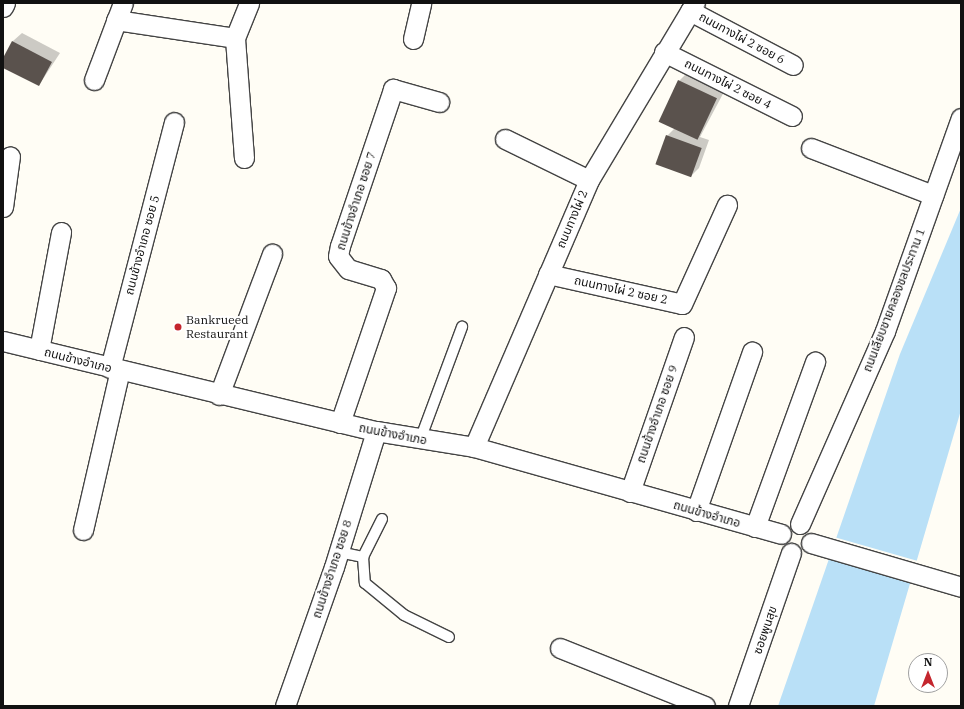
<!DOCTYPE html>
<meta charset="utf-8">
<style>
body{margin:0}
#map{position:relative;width:964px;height:709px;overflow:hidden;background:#fffdf5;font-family:"IBM Plex Serif","Noto Sans Thai",serif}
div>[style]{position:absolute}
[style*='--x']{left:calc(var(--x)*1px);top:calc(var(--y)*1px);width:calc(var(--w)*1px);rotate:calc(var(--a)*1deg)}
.water>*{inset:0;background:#b9e0f7}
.pier>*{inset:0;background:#fffdf5;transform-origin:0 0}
.shadow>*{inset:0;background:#0003}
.building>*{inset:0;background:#5a524d;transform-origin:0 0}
.roads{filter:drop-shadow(1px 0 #444) drop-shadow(-1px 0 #444) drop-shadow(0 1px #444) drop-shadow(0 -1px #444)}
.service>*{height:10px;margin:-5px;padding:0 5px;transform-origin:5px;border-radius:5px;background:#fff}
.minor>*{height:19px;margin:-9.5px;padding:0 9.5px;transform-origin:9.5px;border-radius:9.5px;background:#fff}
.dots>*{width:11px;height:11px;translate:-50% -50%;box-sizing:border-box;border:2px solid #fff;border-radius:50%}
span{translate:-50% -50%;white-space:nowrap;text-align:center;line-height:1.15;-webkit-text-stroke:4px #fff;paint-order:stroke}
.street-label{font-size:12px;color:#111}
.poi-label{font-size:12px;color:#111}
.left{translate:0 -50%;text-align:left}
.frame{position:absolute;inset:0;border:4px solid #111;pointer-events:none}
.north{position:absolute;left:908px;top:653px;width:40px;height:40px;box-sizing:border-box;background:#fff;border:1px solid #a0a0a0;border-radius:50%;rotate:0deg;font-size:11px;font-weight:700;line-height:16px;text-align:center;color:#111}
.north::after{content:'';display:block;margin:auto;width:14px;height:18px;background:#c4262e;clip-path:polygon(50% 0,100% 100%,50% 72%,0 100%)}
</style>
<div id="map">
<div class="water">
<div style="clip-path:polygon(961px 208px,961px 410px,874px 706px,778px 706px,900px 354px)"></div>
</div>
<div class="pier">
<div style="left:834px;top:537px;width:89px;height:23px;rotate:16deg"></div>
</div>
<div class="shadow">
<div style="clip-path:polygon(22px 33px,60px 53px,39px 85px,3px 66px,13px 41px)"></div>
<div style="clip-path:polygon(687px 73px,725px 90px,700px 137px,709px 140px,699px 168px,691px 176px,667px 136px,675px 128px,679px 81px)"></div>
</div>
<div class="building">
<div style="clip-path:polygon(12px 41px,52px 62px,39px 86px,3px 68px,3px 58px)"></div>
<div style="left:678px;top:80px;width:43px;height:46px;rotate:25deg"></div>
<div style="left:666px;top:135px;width:38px;height:31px;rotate:20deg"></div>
</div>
<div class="roads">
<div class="service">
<div style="--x:420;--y:440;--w:121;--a:-69.6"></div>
<div style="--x:382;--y:519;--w:42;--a:116.6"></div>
<div style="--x:363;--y:557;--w:26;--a:86"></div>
<div style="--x:365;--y:583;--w:50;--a:39.4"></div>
<div style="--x:404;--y:615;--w:50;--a:26.1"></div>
<div style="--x:339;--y:552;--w:25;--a:12"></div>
</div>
<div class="minor">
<div style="--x:3;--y:7;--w:4;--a:-63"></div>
<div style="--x:690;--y:11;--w:116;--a:27.7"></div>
<div style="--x:116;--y:20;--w:120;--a:8.6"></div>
<div style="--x:413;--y:39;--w:37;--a:-77"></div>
<div style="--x:664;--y:52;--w:143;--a:26.6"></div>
<div style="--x:94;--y:80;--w:82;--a:-69.4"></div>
<div style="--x:505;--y:139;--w:93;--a:26"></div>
<div style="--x:811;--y:148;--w:131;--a:21.1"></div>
<div style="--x:244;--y:158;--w:120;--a:-94.3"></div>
<div style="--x:235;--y:38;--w:38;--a:-68"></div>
<div style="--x:3;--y:207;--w:51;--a:-82.2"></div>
<div style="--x:548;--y:274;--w:137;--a:12.6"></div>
<div style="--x:682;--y:304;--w:109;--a:-65.6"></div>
<div style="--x:3;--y:341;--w:384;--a:13.6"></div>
<div style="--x:376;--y:431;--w:99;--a:9.3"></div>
<div style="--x:474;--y:447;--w:319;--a:15.8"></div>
<div style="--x:39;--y:350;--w:120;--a:-79.4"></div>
<div style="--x:110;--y:368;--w:254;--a:-75.4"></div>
<div style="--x:219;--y:395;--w:151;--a:-69.4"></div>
<div style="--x:340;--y:423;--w:143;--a:-71.2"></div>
<div style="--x:386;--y:288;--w:10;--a:-119"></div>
<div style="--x:381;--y:279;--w:34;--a:-163"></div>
<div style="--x:348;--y:269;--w:16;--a:-128"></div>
<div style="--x:338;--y:256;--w:10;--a:-79"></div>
<div style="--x:340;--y:246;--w:166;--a:-71.3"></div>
<div style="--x:393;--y:89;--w:48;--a:15.8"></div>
<div style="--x:474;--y:447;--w:291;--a:-66.7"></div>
<div style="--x:589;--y:180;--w:206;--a:-59.1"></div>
<div style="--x:630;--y:492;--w:164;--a:-70.8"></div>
<div style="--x:696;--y:511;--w:169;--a:-70.6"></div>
<div style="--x:800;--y:524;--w:211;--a:-66.2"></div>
<div style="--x:885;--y:331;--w:226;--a:-70.4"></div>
<div style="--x:755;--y:527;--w:176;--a:-70"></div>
<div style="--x:83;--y:530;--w:164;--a:-77"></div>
<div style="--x:811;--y:543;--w:156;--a:16.3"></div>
<div style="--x:560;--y:648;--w:156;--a:21.8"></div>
<div style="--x:285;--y:706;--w:147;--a:-70.6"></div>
<div style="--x:334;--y:567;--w:142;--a:-72.8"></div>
<div style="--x:738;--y:706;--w:162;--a:-70.9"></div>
</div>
</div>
<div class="dots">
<div style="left:178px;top:327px;background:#c4262e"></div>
</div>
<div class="street-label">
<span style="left:742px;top:38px;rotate:28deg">ถนนทางไผ่ 2 ซอย 6</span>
<span style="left:728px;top:84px;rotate:27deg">ถนนทางไผ่ 2 ซอย 4</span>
<span style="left:356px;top:201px;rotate:-72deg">ถนนข้างอำเภอ ซอย 7</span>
<span style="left:572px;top:219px;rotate:-67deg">ถนนทางไผ่ 2</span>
<span style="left:142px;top:245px;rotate:-75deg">ถนนข้างอำเภอ ซอย 5</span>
<span style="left:621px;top:290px;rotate:12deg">ถนนทางไผ่ 2 ซอย 2</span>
<span style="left:894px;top:300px;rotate:-69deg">ถนนเลียบชายคลองชลประทาน 1</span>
<span style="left:78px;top:360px;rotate:14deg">ถนนข้างอำเภอ</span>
<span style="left:657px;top:414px;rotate:-71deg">ถนนข้างอำเภอ ซอย 9</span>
<span style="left:393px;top:434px;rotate:11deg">ถนนข้างอำเภอ</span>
<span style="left:707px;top:514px;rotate:16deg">ถนนข้างอำเภอ</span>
<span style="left:332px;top:569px;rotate:-72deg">ถนนข้างอำเภอ ซอย 8</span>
<span style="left:765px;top:630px;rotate:-71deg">ซอยพูนสุข</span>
</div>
<div class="poi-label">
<span class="left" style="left:186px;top:327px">Bankrueed<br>Restaurant</span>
</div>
<div class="frame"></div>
<div class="north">N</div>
</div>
